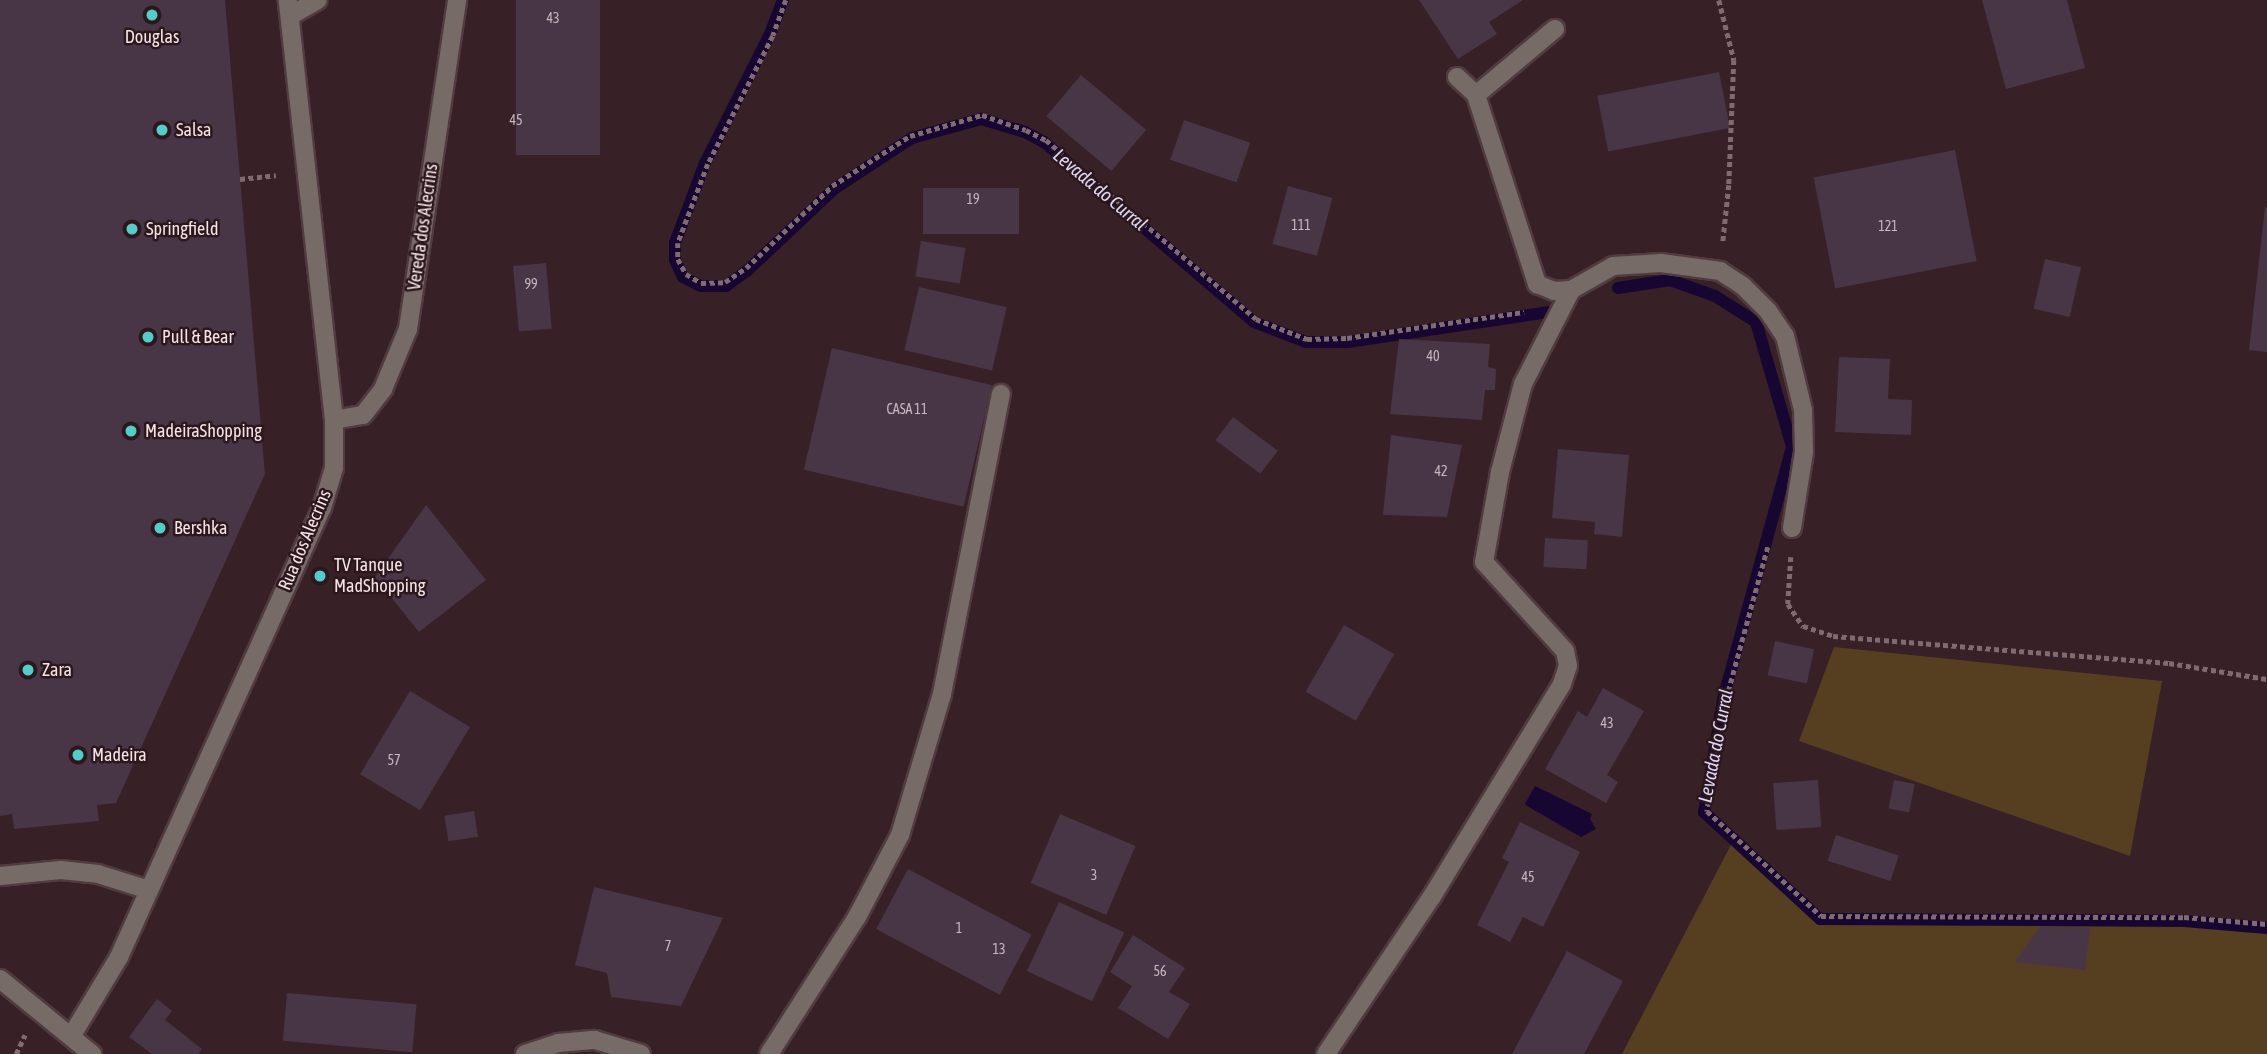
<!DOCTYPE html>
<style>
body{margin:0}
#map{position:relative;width:2267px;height:1054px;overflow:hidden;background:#372026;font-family:"Asap Condensed",sans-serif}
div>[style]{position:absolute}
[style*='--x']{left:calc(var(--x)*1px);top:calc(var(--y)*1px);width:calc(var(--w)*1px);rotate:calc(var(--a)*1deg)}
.green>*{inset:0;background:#563f20}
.water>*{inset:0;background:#170631}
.stream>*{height:12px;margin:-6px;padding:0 6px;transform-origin:6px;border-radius:6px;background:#170631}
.building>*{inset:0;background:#483646;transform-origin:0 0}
.path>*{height:4.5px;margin-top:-2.25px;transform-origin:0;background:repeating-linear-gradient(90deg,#806b70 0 5px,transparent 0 8.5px)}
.roads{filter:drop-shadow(2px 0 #513b41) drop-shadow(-2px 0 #513b41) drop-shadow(0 2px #513b41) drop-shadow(0 -2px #513b41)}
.minor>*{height:18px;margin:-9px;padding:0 9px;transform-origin:9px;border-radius:9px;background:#776b67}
.dots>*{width:19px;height:19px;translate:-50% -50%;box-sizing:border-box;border:4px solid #2c171c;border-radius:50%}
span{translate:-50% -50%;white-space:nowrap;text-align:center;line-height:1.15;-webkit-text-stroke:5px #2c171c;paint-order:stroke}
.number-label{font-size:14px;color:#c9b8bf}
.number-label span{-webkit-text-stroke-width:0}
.poi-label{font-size:18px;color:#f4e4e7}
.left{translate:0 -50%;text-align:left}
.street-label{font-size:18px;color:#f4e4e7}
.water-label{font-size:19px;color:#ded7f7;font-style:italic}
</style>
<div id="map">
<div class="green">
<div style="clip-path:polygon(1834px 647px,2162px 681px,2130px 856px,1799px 741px)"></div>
<div style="clip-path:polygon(1735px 837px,1821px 916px,2184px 917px,2267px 924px,2267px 1054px,1622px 1054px)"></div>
</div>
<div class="water">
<div style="clip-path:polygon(1535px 786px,1592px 814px,1590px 819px,1596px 829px,1581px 837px,1527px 806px,1525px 804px)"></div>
</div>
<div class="stream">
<div style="--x:783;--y:0;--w:36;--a:111"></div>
<div style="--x:770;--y:34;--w:144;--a:116.7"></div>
<div style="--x:705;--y:163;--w:85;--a:110.6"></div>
<div style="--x:675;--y:243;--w:17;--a:90"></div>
<div style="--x:675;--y:260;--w:19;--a:65"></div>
<div style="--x:683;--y:277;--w:20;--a:27"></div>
<div style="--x:701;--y:286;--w:25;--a:0"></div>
<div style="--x:726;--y:286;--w:27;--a:-36"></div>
<div style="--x:748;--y:270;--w:118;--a:-43.3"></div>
<div style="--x:834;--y:189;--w:93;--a:-33.2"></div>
<div style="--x:912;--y:138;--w:72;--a:-15.4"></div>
<div style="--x:981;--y:119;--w:46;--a:16.5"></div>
<div style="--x:1025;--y:132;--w:21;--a:28"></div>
<div style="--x:1044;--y:142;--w:277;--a:40.6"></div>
<div style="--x:1254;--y:322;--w:56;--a:21"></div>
<div style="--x:1306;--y:342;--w:42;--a:0"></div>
<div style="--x:1348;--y:342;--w:202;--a:-8.5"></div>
<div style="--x:1618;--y:288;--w:53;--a:-8.7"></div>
<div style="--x:1670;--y:280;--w:48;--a:19.6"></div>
<div style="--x:1715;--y:296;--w:49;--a:32.4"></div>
<div style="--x:1756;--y:322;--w:130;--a:73.9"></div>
<div style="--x:1792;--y:447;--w:262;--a:105.3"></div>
<div style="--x:1723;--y:700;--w:114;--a:99.6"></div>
<div style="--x:1704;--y:812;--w:158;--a:42.7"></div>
<div style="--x:1820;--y:919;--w:364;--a:0.3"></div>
<div style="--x:2184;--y:921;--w:83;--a:4.8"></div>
</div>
<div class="building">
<div style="clip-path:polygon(0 0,225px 0,265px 474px,116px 803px,97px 805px,99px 821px,14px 829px,12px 814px,0 816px)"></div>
<div style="left:516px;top:0;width:84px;height:155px"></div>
<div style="clip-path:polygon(1419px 0,1523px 0,1489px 22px,1497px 34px,1458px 59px)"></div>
<div style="clip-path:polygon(1982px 0,2067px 0,2085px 68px,2006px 89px)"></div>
<div style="left:1719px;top:72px;width:57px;height:124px;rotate:79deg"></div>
<div style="left:1081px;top:75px;width:85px;height:54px;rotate:40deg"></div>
<div style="left:1184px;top:120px;width:70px;height:42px;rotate:19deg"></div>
<div style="left:1955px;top:150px;width:113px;height:144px;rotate:79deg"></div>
<div style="left:1288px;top:186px;width:46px;height:60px;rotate:15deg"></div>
<div style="left:1019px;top:188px;width:46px;height:96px;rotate:90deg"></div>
<div style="clip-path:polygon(2265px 207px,2267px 207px,2267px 352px,2249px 350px)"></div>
<div style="left:921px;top:241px;width:45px;height:36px;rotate:9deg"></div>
<div style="left:2045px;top:259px;width:37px;height:51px;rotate:13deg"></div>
<div style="left:546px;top:263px;width:66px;height:33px;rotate:85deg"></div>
<div style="left:919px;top:287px;width:90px;height:65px;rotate:13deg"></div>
<div style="clip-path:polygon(1399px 339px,1490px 344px,1488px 367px,1496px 369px,1495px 390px,1485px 390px,1482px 420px,1390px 414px)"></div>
<div style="left:832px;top:348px;width:164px;height:125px;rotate:13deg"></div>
<div style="clip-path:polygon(1839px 357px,1890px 359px,1888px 399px,1912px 400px,1911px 435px,1835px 432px)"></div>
<div style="left:1233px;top:417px;width:56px;height:29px;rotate:37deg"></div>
<div style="clip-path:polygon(1391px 435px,1462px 445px,1447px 517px,1383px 515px)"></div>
<div style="clip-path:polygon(1558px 449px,1629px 455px,1622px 537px,1594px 534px,1595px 522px,1552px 518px)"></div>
<div style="clip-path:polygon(426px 505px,486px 580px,419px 632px,375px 577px)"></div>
<div style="left:1545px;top:538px;width:43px;height:29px;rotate:3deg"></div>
<div style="left:1344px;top:625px;width:58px;height:77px;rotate:30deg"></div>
<div style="left:1775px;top:641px;width:40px;height:35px;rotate:12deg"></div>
<div style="clip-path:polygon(1603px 688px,1644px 711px,1607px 775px,1618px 782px,1606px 803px,1545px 769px,1578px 711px,1587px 717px)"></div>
<div style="left:410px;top:691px;width:70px;height:97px;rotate:31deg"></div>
<div style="left:1818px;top:780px;width:47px;height:45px;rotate:86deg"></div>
<div style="left:1894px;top:780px;width:21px;height:29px;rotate:11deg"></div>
<div style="left:474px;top:811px;width:26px;height:30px;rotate:81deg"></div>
<div style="left:1060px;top:814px;width:82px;height:75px;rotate:23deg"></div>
<div style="clip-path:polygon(1520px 822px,1580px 852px,1543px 927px,1523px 917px,1510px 942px,1477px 925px,1509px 862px,1502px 858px)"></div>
<div style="left:1836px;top:835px;width:66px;height:27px;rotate:18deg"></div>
<div style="left:908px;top:869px;width:140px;height:68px;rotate:28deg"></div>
<div style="clip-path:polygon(594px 887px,723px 918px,681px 1006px,611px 997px,607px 973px,575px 965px)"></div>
<div style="left:1059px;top:902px;width:72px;height:76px;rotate:25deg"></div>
<div style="clip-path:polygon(2041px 926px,2090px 928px,2085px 970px,2015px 962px)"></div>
<div style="clip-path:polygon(1133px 935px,1185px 968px,1169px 992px,1190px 1004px,1168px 1039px,1118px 1008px,1132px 986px,1110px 972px)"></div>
<div style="clip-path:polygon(1567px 951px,1623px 981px,1584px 1054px,1512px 1054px)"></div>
<div style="left:287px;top:993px;width:130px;height:48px;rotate:5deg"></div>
<div style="clip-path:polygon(157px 999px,172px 1011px,165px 1020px,202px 1049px,198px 1054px,152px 1054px,129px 1037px)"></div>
</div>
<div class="path">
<div style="--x:786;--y:0;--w:38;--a:110"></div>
<div style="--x:773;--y:36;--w:144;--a:116.9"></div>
<div style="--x:708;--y:164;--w:85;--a:110.8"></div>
<div style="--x:678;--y:243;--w:16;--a:90"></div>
<div style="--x:678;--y:259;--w:17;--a:62"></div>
<div style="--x:686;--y:274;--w:17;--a:31"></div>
<div style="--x:701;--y:283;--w:24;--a:-2"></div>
<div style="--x:725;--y:282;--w:25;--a:-34"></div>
<div style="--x:746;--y:268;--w:119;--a:-43.6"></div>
<div style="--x:832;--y:186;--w:93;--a:-32.7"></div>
<div style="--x:910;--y:136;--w:75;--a:-16.3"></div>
<div style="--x:982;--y:115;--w:46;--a:18.8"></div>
<div style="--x:1026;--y:130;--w:22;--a:27"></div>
<div style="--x:1046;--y:140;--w:276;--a:40.4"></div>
<div style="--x:1256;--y:319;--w:55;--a:21.4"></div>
<div style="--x:1307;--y:339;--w:40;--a:-1.4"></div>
<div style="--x:1347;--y:338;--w:179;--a:-8.4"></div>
<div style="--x:1719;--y:0;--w:62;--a:76"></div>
<div style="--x:1734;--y:60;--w:125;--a:92.3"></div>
<div style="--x:1729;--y:185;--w:57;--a:96"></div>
<div style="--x:240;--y:179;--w:36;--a:-6"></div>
<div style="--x:1768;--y:547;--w:160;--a:105.3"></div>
<div style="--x:1726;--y:701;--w:112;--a:99.8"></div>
<div style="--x:1707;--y:811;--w:155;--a:42.6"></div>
<div style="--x:1821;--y:916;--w:363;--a:0.2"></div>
<div style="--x:2184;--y:917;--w:83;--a:4.8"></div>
<div style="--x:1791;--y:557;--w:47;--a:93.7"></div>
<div style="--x:1788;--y:604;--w:27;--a:56"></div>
<div style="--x:1803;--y:626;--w:32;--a:18"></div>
<div style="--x:1833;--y:636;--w:337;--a:4.6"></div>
<div style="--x:2169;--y:663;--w:99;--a:9.3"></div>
<div style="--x:16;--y:1054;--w:21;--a:-65"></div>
</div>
<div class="roads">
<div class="minor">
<div style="--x:290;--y:16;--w:32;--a:-30"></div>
<div style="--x:1457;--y:77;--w:26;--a:43"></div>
<div style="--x:1476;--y:95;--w:199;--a:72.1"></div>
<div style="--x:1537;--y:284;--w:18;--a:22"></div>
<div style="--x:1554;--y:291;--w:17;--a:-3"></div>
<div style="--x:1571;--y:290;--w:48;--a:-29.7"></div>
<div style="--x:1613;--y:266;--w:48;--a:-3.6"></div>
<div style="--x:1661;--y:263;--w:60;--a:7.7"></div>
<div style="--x:1720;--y:271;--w:27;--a:33"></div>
<div style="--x:1743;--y:286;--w:35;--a:45"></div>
<div style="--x:1768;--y:311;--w:30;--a:56"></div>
<div style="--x:1785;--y:336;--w:76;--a:76.3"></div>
<div style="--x:1803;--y:410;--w:42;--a:88.6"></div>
<div style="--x:1804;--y:452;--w:77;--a:99"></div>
<div style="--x:1476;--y:95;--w:103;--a:-39.9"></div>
<div style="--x:334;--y:420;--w:29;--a:-10"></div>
<div style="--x:363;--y:415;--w:33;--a:-52"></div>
<div style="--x:383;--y:389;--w:65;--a:-67.4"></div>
<div style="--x:408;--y:329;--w:333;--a:-81.5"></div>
<div style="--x:0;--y:876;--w:61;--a:-5.6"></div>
<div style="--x:61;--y:870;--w:37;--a:6"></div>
<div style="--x:98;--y:874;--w:53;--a:17.4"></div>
<div style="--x:0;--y:979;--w:119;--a:39.2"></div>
<div style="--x:72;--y:1035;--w:91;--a:-58.9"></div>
<div style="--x:119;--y:957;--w:493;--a:-65.7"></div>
<div style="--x:322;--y:508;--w:42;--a:-73.3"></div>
<div style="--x:334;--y:468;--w:48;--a:-90"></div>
<div style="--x:334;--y:420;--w:423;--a:-96.3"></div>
<div style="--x:525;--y:1054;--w:35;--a:-18"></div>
<div style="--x:558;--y:1043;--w:37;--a:-5"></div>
<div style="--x:595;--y:1040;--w:48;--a:16.9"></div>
<div style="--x:769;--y:1054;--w:163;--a:-57.3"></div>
<div style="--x:857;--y:917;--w:93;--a:-62.3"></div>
<div style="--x:900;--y:835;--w:147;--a:-73.4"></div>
<div style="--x:942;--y:694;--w:306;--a:-78.9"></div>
<div style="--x:1326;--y:1054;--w:188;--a:-56.1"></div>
<div style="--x:1431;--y:898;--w:251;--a:-58.5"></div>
<div style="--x:1562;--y:684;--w:19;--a:-72"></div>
<div style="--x:1568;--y:666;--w:15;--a:-101"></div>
<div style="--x:1565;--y:651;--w:120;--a:-132.3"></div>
<div style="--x:1484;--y:562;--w:91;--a:-79.9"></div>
<div style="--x:1500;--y:472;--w:91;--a:-75.4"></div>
<div style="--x:1523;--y:384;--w:106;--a:-62.9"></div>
</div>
</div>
<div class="dots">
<div style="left:152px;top:15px;background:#53cdc9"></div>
<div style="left:162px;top:130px;background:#53cdc9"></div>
<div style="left:132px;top:229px;background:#53cdc9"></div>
<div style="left:148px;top:337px;background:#53cdc9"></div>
<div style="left:131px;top:431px;background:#53cdc9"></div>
<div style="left:160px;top:528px;background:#53cdc9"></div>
<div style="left:320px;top:576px;background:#53cdc9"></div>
<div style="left:28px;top:670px;background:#53cdc9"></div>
<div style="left:78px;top:755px;background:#53cdc9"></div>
</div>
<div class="number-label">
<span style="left:553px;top:18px">43</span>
<span style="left:516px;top:120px">45</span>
<span style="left:973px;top:199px">19</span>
<span style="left:1301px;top:225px">111</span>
<span style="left:1888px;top:226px">121</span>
<span style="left:531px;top:284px">99</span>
<span style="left:1433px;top:356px">40</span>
<span style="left:907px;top:409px">CASA 11</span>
<span style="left:1441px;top:471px">42</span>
<span style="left:1607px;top:723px">43</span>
<span style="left:394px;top:760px">57</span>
<span style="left:1094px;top:875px">3</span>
<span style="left:1528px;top:877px">45</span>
<span style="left:959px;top:928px">1</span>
<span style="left:668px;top:946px">7</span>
<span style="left:999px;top:949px">13</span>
<span style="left:1160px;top:971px">56</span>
</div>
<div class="poi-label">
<span style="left:152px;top:37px">Douglas</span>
<span class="left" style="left:176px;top:130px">Salsa</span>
<span class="left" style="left:146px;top:229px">Springfield</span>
<span class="left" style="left:162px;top:337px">Pull &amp; Bear</span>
<span class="left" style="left:145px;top:431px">MadeiraShopping</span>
<span class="left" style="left:174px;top:528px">Bershka</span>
<span class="left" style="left:334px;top:576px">TV Tanque<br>MadShopping</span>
<span class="left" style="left:42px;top:670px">Zara</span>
<span class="left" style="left:92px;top:755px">Madeira</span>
</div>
<div class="street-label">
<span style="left:423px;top:227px;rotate:-82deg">Vereda dos Alecrins</span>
<span style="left:305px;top:540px;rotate:-67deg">Rua dos Alecrins</span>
</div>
<div class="water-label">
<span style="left:1100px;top:190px;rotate:40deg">Levada do Curral</span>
<span style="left:1716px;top:746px;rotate:-79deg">Levada do Curral</span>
</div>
</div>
